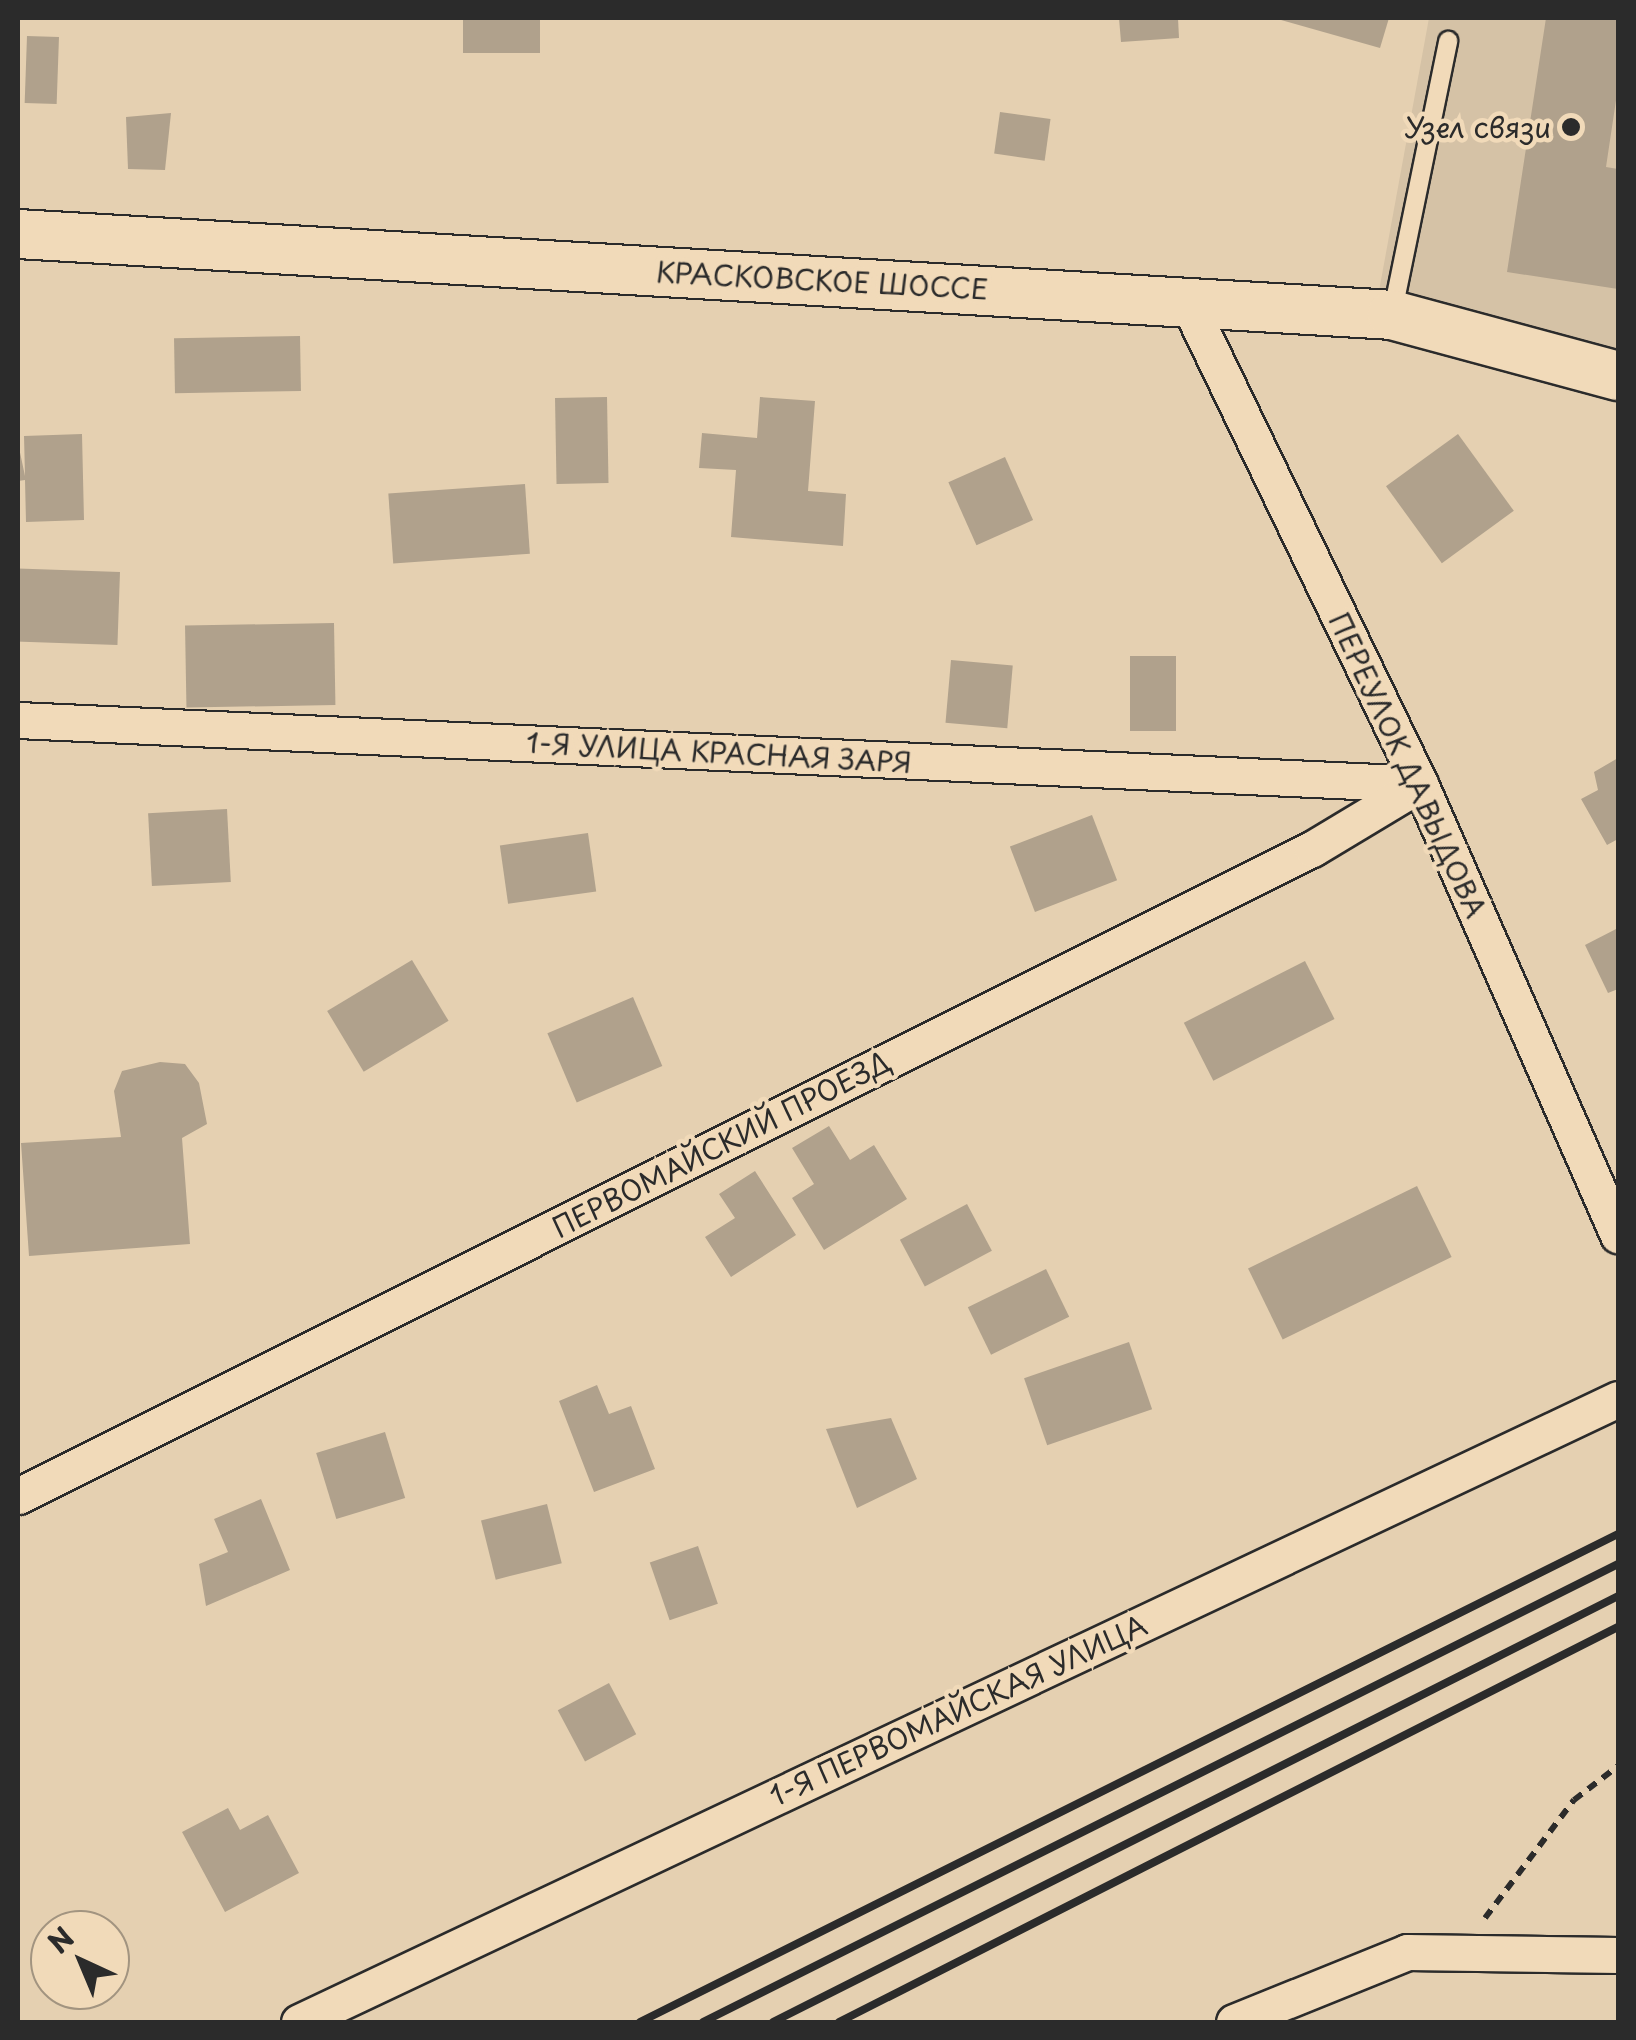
<!DOCTYPE html>
<meta charset="utf-8">
<style>
body{margin:0}
#map{position:relative;width:1636px;height:2040px;overflow:hidden;background:#e5d0b1;font-family:"Playpen Sans",sans-serif}
div>[style]{position:absolute}
[style*='--x']{left:calc(var(--x)*1px);top:calc(var(--y)*1px);width:calc(var(--w)*1px);rotate:calc(var(--a)*1deg)}
.built>*{inset:0;background:#d5c2a6}
.building>*{inset:0;background:#b0a18c;transform-origin:0 0}
.path>*{height:6px;margin-top:-3px;transform-origin:0;background:repeating-linear-gradient(90deg,#2b2b2b 0 10px,transparent 0 18px)}
.roads{filter:drop-shadow(2px 0 #2b2b2b) drop-shadow(-2px 0 #2b2b2b) drop-shadow(0 2px #2b2b2b) drop-shadow(0 -2px #2b2b2b)}
.lane>*{height:18px;margin:-9px;padding:0 9px;transform-origin:9px;border-radius:9px;background:#f1dab9}
.street>*{height:35px;margin:-17.5px;padding:0 17.5px;transform-origin:17.5px;border-radius:17.5px;background:#f1dab9}
.secondary>*{height:48px;margin:-24px;padding:0 24px;transform-origin:24px;border-radius:24px;background:#f1dab9}
.rail>*{height:8px;margin:-4px;padding:0 4px;transform-origin:4px;border-radius:4px;background:#2b2b2b}
.dots>*{width:28px;height:28px;translate:-50% -50%;box-sizing:border-box;border:5px solid #f1dab9;border-radius:50%}
span{translate:-50% -50%;white-space:nowrap;text-align:center;line-height:1.15;-webkit-text-stroke:9px #f1dab9;paint-order:stroke}
.poi-label{font-size:28px;color:#2b2b2b}
.right{translate:-100% -50%;text-align:right}
.street-label{font-size:28px;color:#2b2b2b}
.frame{position:absolute;inset:0;border:20px solid #2b2b2b;pointer-events:none}
.north{position:absolute;left:30px;top:1910px;width:100px;height:100px;box-sizing:border-box;background:#f1dab9;border:2px solid #a29480;border-radius:50%;rotate:316deg;font-size:28px;font-weight:700;line-height:40px;text-align:center;color:#2b2b2b}
.north::after{content:'';display:block;margin:auto;width:35px;height:45px;background:#2b2b2b;clip-path:polygon(50% 0,100% 100%,50% 72%,0 100%)}
</style>
<div id="map">
<div class="built">
<div style="clip-path:polygon(1429px 18px,1618px 18px,1618px 351px,1379px 291px)"></div>
</div>
<div class="building">
<div style="left:463px;top:18px;width:77px;height:35px"></div>
<div style="clip-path:polygon(1119px 18px,1178px 18px,1179px 38px,1121px 42px)"></div>
<div style="clip-path:polygon(1274px 18px,1389px 18px,1380px 48px)"></div>
<div style="clip-path:polygon(1546px 18px,1618px 18px,1618px 87px,1606px 167px,1618px 169px,1618px 289px,1507px 272px)"></div>
<div style="left:27px;top:36px;width:32px;height:67px;rotate:2deg"></div>
<div style="left:1000px;top:112px;width:51px;height:42px;rotate:8deg"></div>
<div style="clip-path:polygon(171px 113px,165px 170px,128px 169px,126px 117px)"></div>
<div style="left:300px;top:336px;width:55px;height:126px;rotate:89deg"></div>
<div style="left:607px;top:397px;width:86px;height:52px;rotate:89deg"></div>
<div style="clip-path:polygon(760px 397px,815px 401px,808px 491px,846px 494px,843px 546px,731px 537px,736px 470px,699px 468px,702px 433px,757px 438px)"></div>
<div style="clip-path:polygon(82px 434px,84px 520px,26px 522px,25px 480px,18px 481px,18px 443px,25px 476px,24px 436px)"></div>
<div style="left:1458px;top:434px;width:95px;height:89px;rotate:54deg"></div>
<div style="left:1005px;top:457px;width:69px;height:62px;rotate:66deg"></div>
<div style="left:525px;top:484px;width:70px;height:137px;rotate:86deg"></div>
<div style="left:120px;top:572px;width:73px;height:102px;rotate:92deg"></div>
<div style="left:334px;top:623px;width:82px;height:149px;rotate:89deg"></div>
<div style="left:1130px;top:656px;width:46px;height:75px"></div>
<div style="left:951px;top:660px;width:62px;height:63px;rotate:5deg"></div>
<div style="clip-path:polygon(1618px 758px,1618px 839px,1607px 845px,1581px 799px,1598px 790px,1594px 772px)"></div>
<div style="left:227px;top:809px;width:73px;height:79px;rotate:87deg"></div>
<div style="left:1092px;top:815px;width:70px;height:88px;rotate:69deg"></div>
<div style="left:588px;top:833px;width:59px;height:89px;rotate:82deg"></div>
<div style="clip-path:polygon(1618px 928px,1618px 989px,1608px 993px,1585px 945px)"></div>
<div style="left:412px;top:960px;width:71px;height:99px;rotate:59deg"></div>
<div style="left:1305px;top:961px;width:65px;height:136px;rotate:63deg"></div>
<div style="left:633px;top:997px;width:75px;height:93px;rotate:67deg"></div>
<div style="clip-path:polygon(160px 1062px,185px 1064px,199px 1083px,207px 1124px,182px 1138px,190px 1244px,29px 1256px,21px 1143px,121px 1137px,114px 1091px,122px 1071px)"></div>
<div style="clip-path:polygon(829px 1126px,850px 1160px,874px 1145px,907px 1199px,824px 1250px,792px 1198px,814px 1184px,792px 1148px)"></div>
<div style="clip-path:polygon(755px 1171px,796px 1235px,731px 1277px,705px 1237px,735px 1218px,719px 1194px)"></div>
<div style="left:1417px;top:1186px;width:79px;height:188px;rotate:64deg"></div>
<div style="left:967px;top:1204px;width:53px;height:76px;rotate:62deg"></div>
<div style="left:1046px;top:1269px;width:53px;height:87px;rotate:64deg"></div>
<div style="left:1129px;top:1342px;width:71px;height:111px;rotate:71deg"></div>
<div style="clip-path:polygon(597px 1385px,609px 1414px,631px 1406px,655px 1469px,594px 1492px,559px 1401px)"></div>
<div style="clip-path:polygon(891px 1418px,917px 1479px,857px 1508px,826px 1429px)"></div>
<div style="left:385px;top:1432px;width:69px;height:72px;rotate:73deg"></div>
<div style="clip-path:polygon(261px 1499px,290px 1570px,206px 1606px,199px 1564px,228px 1552px,214px 1519px)"></div>
<div style="left:547px;top:1504px;width:61px;height:68px;rotate:76deg"></div>
<div style="left:698px;top:1546px;width:61px;height:51px;rotate:71deg"></div>
<div style="left:609px;top:1683px;width:58px;height:58px;rotate:62deg"></div>
<div style="clip-path:polygon(228px 1808px,240px 1830px,268px 1815px,299px 1873px,225px 1912px,182px 1832px)"></div>
</div>
<div class="path">
<div style="--x:1485;--y:1918;--w:148;--a:-53"></div>
<div style="--x:1574;--y:1800;--w:56;--a:-37.7"></div>
</div>
<div class="roads">
<div class="lane">
<div style="--x:1392;--y:315;--w:280;--a:-78.4"></div>
</div>
<div class="street">
<div style="--x:1187;--y:301;--w:536;--a:64.25"></div>
<div style="--x:1420;--y:784;--w:493;--a:66.3"></div>
<div style="--x:18;--y:720;--w:1403;--a:2.61"></div>
<div style="--x:18;--y:1496;--w:1447;--a:-26.57"></div>
<div style="--x:1312;--y:849;--w:126;--a:-31"></div>
<div style="--x:299;--y:2022;--w:1459;--a:-25.28"></div>
<div style="--x:1234;--y:2022;--w:187;--a:-22"></div>
<div style="--x:1407;--y:1952;--w:211;--a:0.8"></div>
</div>
<div class="secondary">
<div style="--x:18;--y:234;--w:1376;--a:3.37"></div>
<div style="--x:1392;--y:315;--w:234;--a:15.1"></div>
</div>
</div>
<div class="rail">
<div style="--x:640;--y:2022;--w:1093;--a:-26.52"></div>
<div style="--x:703;--y:2022;--w:1023;--a:-26.59"></div>
<div style="--x:773;--y:2022;--w:946;--a:-26.75"></div>
<div style="--x:839;--y:2022;--w:873;--a:-26.89"></div>
</div>
<div class="dots">
<div style="left:1571px;top:127px;background:#2b2b2b"></div>
</div>
<div class="poi-label">
<span class="right" style="left:1551px;top:127px">Узел связи</span>
</div>
<div class="street-label">
<span style="left:822px;top:280px;rotate:3deg">КРАСКОВСКОЕ ШОССЕ</span>
<span style="left:719px;top:752px;rotate:3deg">1-Я УЛИЦА КРАСНАЯ ЗАРЯ</span>
<span style="left:1408px;top:765px;rotate:65deg">ПЕРЕУЛОК ДАВЫДОВА</span>
<span style="left:721px;top:1144px;rotate:-27deg">ПЕРВОМАЙСКИЙ ПРОЕЗД</span>
<span style="left:958px;top:1710px;rotate:-25deg">1-Я ПЕРВОМАЙСКАЯ УЛИЦА</span>
</div>
<div class="frame"></div>
<div class="north">N</div>
</div>
